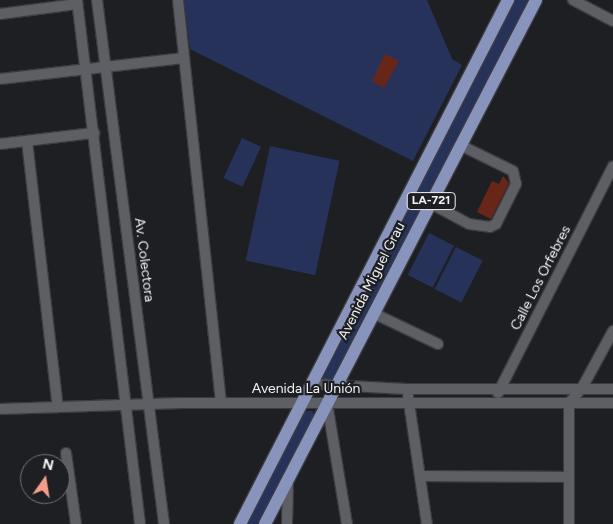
<!DOCTYPE html>
<meta charset="utf-8">
<style>
body{margin:0}
#map{position:relative;width:613px;height:524px;overflow:hidden;background:#1e1f23;font-family:Figtree,sans-serif}
div>[style]{position:absolute}
[style*='--x']{left:calc(var(--x)*1px);top:calc(var(--y)*1px);width:calc(var(--w)*1px);rotate:calc(var(--a)*1deg)}
.green>*{inset:0;background:#27325b;transform-origin:0 0}
.building>*{inset:0;background:#682618}
.roads{filter:drop-shadow(1px 0 #3b3c40) drop-shadow(-1px 0 #3b3c40) drop-shadow(0 1px #3b3c40) drop-shadow(0 -1px #3b3c40)}
.minor>*{height:10px;margin:-5px;padding:0 5px;transform-origin:5px;border-radius:5px;background:#5e5f64}
.major>*{height:12px;margin:-6px;padding:0 6px;transform-origin:6px;border-radius:6px;background:#8994bc}
span{translate:-50% -50%;white-space:nowrap;text-align:center;line-height:1.15;-webkit-text-stroke:4.5px #1e1f23;paint-order:stroke}
.shield-label span{padding:1px 4px;background:#1e1f23;border:1px solid;border-radius:4px;-webkit-text-stroke-width:0}
.shield-label{font-size:12px;color:#f2f3f5;font-weight:700}
.street-label{font-size:14px;color:#f2f3f5}
.north{position:absolute;left:20px;top:454px;width:50px;height:50px;box-sizing:border-box;background:#1e1f23;border:1px solid #737477;border-radius:50%;rotate:13deg;font-size:14px;font-weight:700;line-height:20px;text-align:center;color:#f2f3f5}
.north::after{content:'';display:block;margin:auto;width:18px;height:22px;background:#f49e8a;clip-path:polygon(50% 0,100% 100%,50% 72%,0 100%)}
</style>
<div id="map">
<div class="green">
<div style="clip-path:polygon(184px 0,427px 0,452px 59px,462px 65px,413px 161px,190px 49px)"></div>
<div style="clip-path:polygon(513px 0,531px 0,336px 381px,323px 380px,322px 375px)"></div>
<div style="left:242px;top:138px;width:21px;height:44px;rotate:25deg"></div>
<div style="left:270px;top:146px;width:71px;height:117px;rotate:12deg"></div>
<div style="left:429px;top:233px;width:28px;height:47px;rotate:27deg"></div>
<div style="left:456px;top:247px;width:30px;height:47px;rotate:27deg"></div>
<div style="clip-path:polygon(301px 411px,312px 411px,315px 415px,259px 524px,244px 524px)"></div>
</div>
<div class="building">
<div style="clip-path:polygon(385px 54px,399px 61px,384px 88px,372px 81px)"></div>
<div style="clip-path:polygon(503px 176px,509px 183px,491px 219px,477px 212px,492px 181px,499px 184px)"></div>
</div>
<div class="roads">
<div class="minor">
<div style="--x:77;--y:0;--w:528;--a:83.14"></div>
<div style="--x:97;--y:0;--w:528;--a:82.71"></div>
<div style="--x:178;--y:0;--w:405;--a:83.9"></div>
<div style="--x:573;--y:0;--w:45;--a:27.7"></div>
<div style="--x:0;--y:14;--w:78;--a:-7.4"></div>
<div style="--x:0;--y:79;--w:185;--a:-6.5"></div>
<div style="--x:27;--y:141;--w:268;--a:83.4"></div>
<div style="--x:0;--y:144;--w:95;--a:-6.7"></div>
<div style="--x:430;--y:203;--w:44;--a:28.3"></div>
<div style="--x:469;--y:224;--w:21;--a:8"></div>
<div style="--x:490;--y:227;--w:7;--a:-27"></div>
<div style="--x:496;--y:224;--w:45;--a:-63.4"></div>
<div style="--x:516;--y:184;--w:13;--a:-103"></div>
<div style="--x:513;--y:171;--w:59;--a:-153.9"></div>
<div style="--x:373;--y:313;--w:72;--a:25.5"></div>
<div style="--x:313;--y:384;--w:93;--a:3.1"></div>
<div style="--x:406;--y:389;--w:207;--a:0"></div>
<div style="--x:498;--y:393;--w:254;--a:-63.1"></div>
<div style="--x:408;--y:396;--w:129;--a:81.6"></div>
<div style="--x:327;--y:403;--w:123;--a:80.6"></div>
<div style="--x:0;--y:409;--w:181;--a:-1.9"></div>
<div style="--x:181;--y:403;--w:432;--a:0"></div>
<div style="--x:66;--y:453;--w:72;--a:82"></div>
<div style="--x:420;--y:476;--w:149;--a:0.4"></div>
<div style="--x:287;--y:524;--w:42;--a:-88.6"></div>
<div style="--x:569;--y:524;--w:121;--a:-90"></div>
<div style="--x:569;--y:403;--w:20;--a:-49"></div>
<div style="--x:582;--y:388;--w:65;--a:-61.5"></div>
</div>
<div class="major">
<div style="--x:240;--y:524;--w:589;--a:-62.91"></div>
<div style="--x:265;--y:524;--w:590;--a:-62.65"></div>
</div>
</div>
<div class="shield-label">
<span style="left:431px;top:201px">LA-721</span>
</div>
<div class="street-label">
<span style="left:144px;top:260px;rotate:83deg">Av. Colectora</span>
<span style="left:541px;top:278px;rotate:-63deg">Calle Los Orfebres</span>
<span style="left:372px;top:281px;rotate:-63deg">Avenida Miguel Grau</span>
<span style="left:306px;top:389px">Avenida La Unión</span>
</div>
<div class="north">N</div>
</div>
